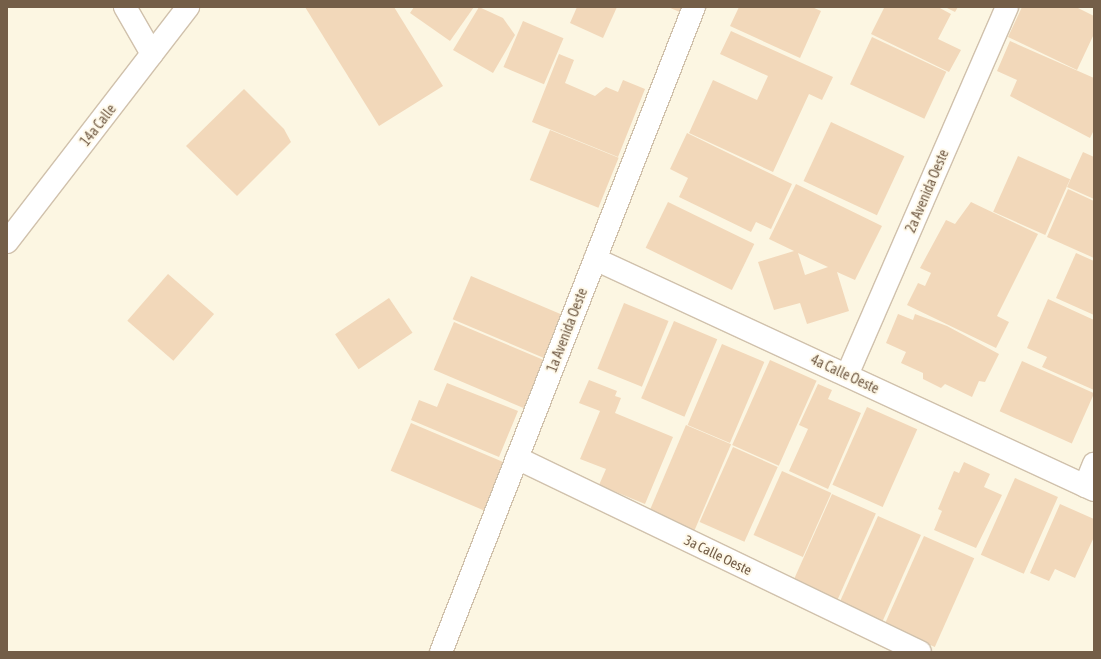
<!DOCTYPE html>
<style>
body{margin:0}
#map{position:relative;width:1101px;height:659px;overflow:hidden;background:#fcf6e2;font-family:"Asap Condensed",sans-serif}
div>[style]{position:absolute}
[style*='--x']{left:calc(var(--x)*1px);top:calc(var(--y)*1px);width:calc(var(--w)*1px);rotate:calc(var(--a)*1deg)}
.building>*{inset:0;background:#f2d8ba;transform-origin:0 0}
.roads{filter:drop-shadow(1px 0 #d0c1ac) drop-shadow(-1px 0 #d0c1ac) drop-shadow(0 1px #d0c1ac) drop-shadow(0 -1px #d0c1ac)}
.street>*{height:22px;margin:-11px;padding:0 11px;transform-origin:11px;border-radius:11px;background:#fff}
span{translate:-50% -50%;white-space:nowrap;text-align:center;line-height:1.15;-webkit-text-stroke:4px #fff9e9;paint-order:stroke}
.street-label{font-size:14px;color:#745e48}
.frame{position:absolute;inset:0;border:8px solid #745e48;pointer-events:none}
</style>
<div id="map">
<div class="building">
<div style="clip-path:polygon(305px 7px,394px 7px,443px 86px,379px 126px)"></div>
<div style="clip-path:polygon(414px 7px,474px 7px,450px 41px,410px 13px)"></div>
<div style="clip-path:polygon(479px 7px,503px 18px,515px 35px,493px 73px,453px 50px)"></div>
<div style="clip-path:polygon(577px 7px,617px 7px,603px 38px,570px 23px)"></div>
<div style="clip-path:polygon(668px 7px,684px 7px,682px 13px)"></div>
<div style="clip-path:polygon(739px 7px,812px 7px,821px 11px,800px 58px,730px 26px)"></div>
<div style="clip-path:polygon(881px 7px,938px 7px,951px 14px,938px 39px,961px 50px,949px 72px,871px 34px,884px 8px)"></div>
<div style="clip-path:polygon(945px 7px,958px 7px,955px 12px)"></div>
<div style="clip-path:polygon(1022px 7px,1076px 7px,1094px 16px,1094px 34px,1077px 70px,1008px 37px)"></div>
<div style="left:523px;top:21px;width:44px;height:50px;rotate:23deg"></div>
<div style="clip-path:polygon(731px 31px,833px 77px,822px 100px,809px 94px,773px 172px,689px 133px,713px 80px,757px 100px,768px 76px,720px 54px)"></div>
<div style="left:872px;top:37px;width:82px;height:52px;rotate:25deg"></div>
<div style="clip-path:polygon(1010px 41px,1094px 78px,1094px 130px,1090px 138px,1010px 96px,1017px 80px,997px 71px)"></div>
<div style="clip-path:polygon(559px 54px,574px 60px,565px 83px,595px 96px,606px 87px,618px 92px,623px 80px,645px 89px,618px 157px,532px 122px)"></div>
<div style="clip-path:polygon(244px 89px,284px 129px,291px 142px,237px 196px,186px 146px)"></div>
<div style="left:831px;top:122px;width:81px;height:65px;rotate:25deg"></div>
<div style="left:550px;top:130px;width:74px;height:54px;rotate:22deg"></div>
<div style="clip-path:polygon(687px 133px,792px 184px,771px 229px,756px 222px,751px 232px,679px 197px,688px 178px,670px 169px)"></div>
<div style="clip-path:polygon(1083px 152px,1094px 157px,1094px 199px,1067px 187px)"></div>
<div style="left:1018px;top:156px;width:57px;height:61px;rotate:24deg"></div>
<div style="clip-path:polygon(evenodd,796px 184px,882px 226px,855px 280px,837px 272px,849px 311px,807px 324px,800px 303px,774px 310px,758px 262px,794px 251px,769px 239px,796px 184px,798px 253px,828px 267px,805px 275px,798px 253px)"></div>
<div style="clip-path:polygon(1068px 189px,1094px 201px,1094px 258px,1047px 237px)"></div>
<div style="left:668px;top:202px;width:96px;height:51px;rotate:26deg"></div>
<div style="clip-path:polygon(971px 202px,1038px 234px,997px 316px,1009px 322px,996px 348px,907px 305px,918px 283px,925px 286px,931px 273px,920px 268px,946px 220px,955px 224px)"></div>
<div style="clip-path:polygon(1076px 253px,1094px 261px,1094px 315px,1056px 298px)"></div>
<div style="left:168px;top:274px;width:61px;height:62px;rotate:41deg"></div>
<div style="left:471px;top:276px;width:101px;height:47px;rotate:23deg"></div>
<div style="left:389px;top:298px;width:42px;height:65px;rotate:56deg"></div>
<div style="clip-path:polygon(1048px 299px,1094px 320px,1094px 390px,1042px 367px,1047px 357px,1027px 348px)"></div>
<div style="left:624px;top:303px;width:48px;height:71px;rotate:22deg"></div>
<div style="clip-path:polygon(898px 314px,913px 320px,915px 314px,947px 326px,999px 354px,985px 382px,979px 381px,972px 397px,945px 384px,941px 388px,923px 379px,923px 373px,901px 363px,906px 352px,886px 343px)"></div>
<div style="left:674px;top:321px;width:47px;height:84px;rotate:23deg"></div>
<div style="left:454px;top:322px;width:102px;height:52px;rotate:23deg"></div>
<div style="left:722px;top:344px;width:46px;height:88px;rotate:23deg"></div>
<div style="left:770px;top:360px;width:51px;height:93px;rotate:24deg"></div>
<div style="left:1022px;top:361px;width:79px;height:55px;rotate:24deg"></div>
<div style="clip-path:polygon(589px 380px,617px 391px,615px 396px,621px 398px,615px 413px,673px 437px,645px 504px,599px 485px,606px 469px,580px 459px,600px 411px,579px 403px)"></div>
<div style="clip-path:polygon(447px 383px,518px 411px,499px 457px,411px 420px,419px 400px,437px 407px)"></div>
<div style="clip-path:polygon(818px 384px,832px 390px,828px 399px,861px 413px,828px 489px,789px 471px,808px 429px,799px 425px)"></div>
<div style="left:867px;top:407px;width:55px;height:85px;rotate:24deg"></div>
<div style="left:411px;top:423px;width:102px;height:52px;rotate:23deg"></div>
<div style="left:686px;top:425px;width:49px;height:96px;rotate:23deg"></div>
<div style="left:733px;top:447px;width:49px;height:82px;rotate:24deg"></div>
<div style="clip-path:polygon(964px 462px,990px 474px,984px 487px,1002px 495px,976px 548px,934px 530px,942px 511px,938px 509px,954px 471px,959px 473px)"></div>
<div style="left:782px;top:471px;width:54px;height:70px;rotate:24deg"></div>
<div style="left:1015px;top:478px;width:47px;height:84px;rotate:24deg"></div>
<div style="left:832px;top:494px;width:48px;height:94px;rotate:24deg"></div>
<div style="clip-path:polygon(1060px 504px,1094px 519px,1094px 537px,1075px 578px,1055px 569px,1049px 581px,1030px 573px)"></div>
<div style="left:878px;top:516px;width:47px;height:96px;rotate:24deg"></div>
<div style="left:924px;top:536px;width:55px;height:97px;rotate:24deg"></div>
</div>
<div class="roads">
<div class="street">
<div style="--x:125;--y:7;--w:54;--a:60.1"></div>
<div style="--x:7;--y:242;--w:297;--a:-52.4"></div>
<div style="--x:595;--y:259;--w:550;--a:24.84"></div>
<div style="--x:847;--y:375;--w:401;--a:-66.5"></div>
<div style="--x:517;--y:458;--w:447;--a:25.7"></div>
<div style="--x:1085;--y:486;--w:24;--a:-68"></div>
<div style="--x:441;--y:652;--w:693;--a:-68.58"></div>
</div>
</div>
<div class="street-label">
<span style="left:98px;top:125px;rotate:-52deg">14a Calle</span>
<span style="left:927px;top:191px;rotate:-67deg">2a Avenida Oeste</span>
<span style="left:567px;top:330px;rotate:-69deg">1a Avenida Oeste</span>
<span style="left:845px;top:374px;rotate:25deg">4a Calle Oeste</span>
<span style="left:718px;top:555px;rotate:26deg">3a Calle Oeste</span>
</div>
<div class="frame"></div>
</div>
